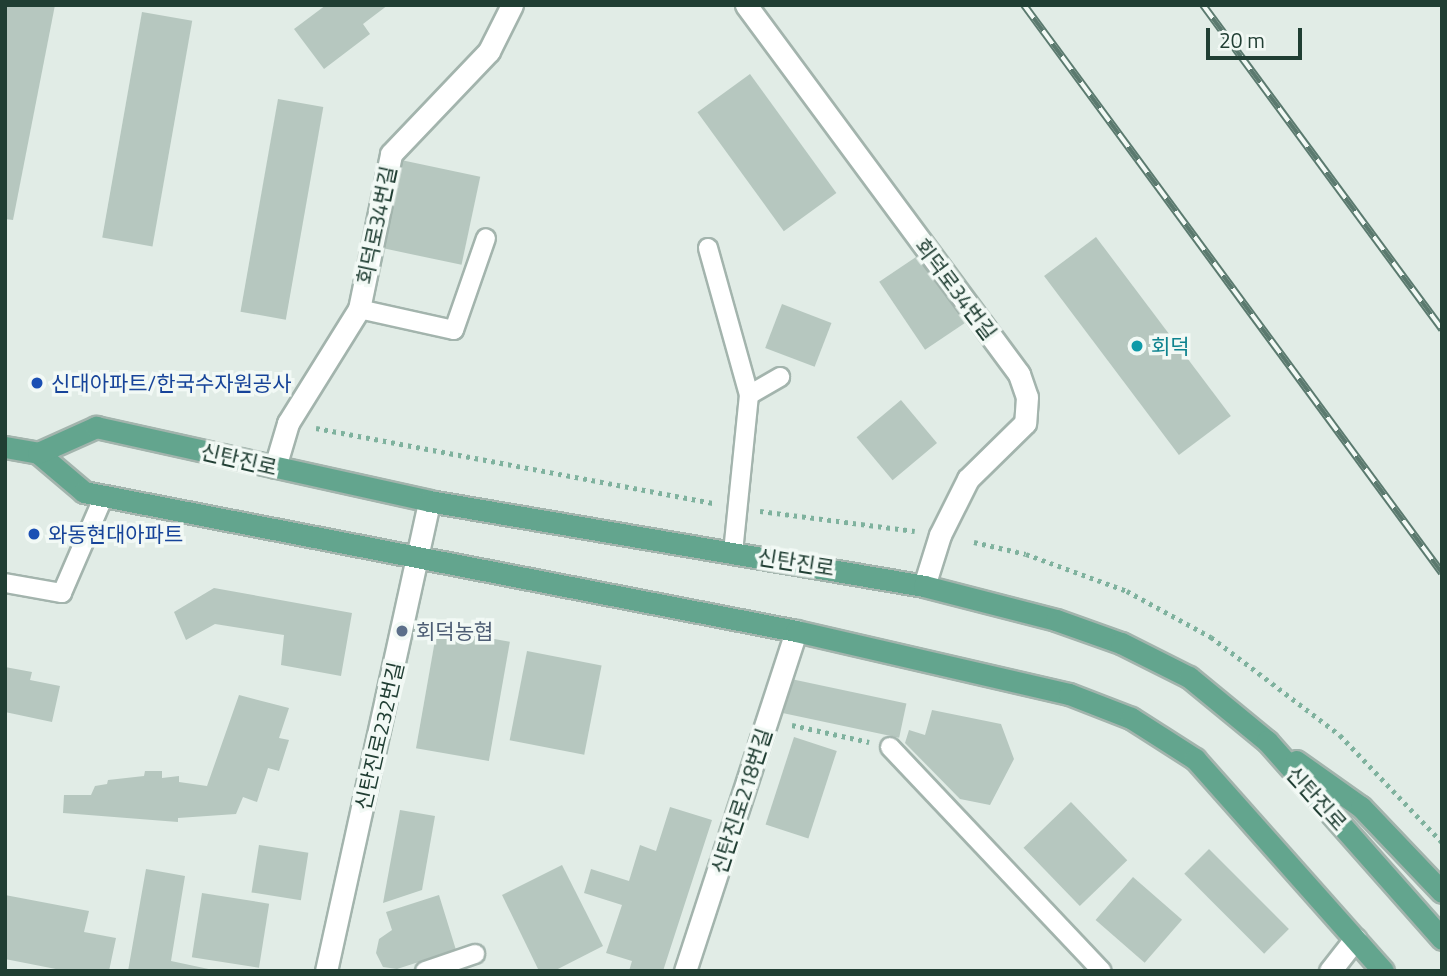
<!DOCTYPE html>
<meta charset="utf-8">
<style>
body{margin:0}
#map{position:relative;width:1447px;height:976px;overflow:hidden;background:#e1ece6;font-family:"Titillium Web","Noto Sans KR",sans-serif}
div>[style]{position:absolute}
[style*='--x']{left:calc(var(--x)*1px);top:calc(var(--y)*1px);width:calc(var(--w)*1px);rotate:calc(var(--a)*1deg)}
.building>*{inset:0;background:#b6c7bf;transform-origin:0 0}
.path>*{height:4.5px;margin-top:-2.25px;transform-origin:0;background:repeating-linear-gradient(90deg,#7fb29e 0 3.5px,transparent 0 8.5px)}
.roads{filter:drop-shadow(2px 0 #a3b4ad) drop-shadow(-2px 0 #a3b4ad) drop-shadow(0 2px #a3b4ad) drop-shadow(0 -2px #a3b4ad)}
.service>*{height:18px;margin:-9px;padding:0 9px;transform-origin:9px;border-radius:9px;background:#fff}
.minor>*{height:21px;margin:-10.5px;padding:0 10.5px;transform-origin:10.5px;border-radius:10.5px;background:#fff}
.primary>*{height:21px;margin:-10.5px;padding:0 10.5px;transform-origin:10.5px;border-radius:10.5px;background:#63a58e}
.rail>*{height:8px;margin-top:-4px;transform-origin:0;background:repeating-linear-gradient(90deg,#f2f9f5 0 16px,#5b7a6f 0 32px);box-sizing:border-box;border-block:2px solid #5b7a6f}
.dots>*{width:19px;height:19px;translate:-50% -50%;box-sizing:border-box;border:4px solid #f2f9f5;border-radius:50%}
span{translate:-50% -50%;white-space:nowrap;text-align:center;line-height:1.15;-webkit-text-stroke:7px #f2f9f5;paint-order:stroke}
.street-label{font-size:21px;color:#203e33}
.culture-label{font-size:21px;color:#0d838f}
.left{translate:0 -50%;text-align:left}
.transit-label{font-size:21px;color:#164399}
.service-label{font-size:21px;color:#4e5e75}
.frame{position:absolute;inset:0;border:7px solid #203e33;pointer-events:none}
.scale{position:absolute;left:1206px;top:28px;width:96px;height:32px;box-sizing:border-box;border:4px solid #203e33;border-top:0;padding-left:9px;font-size:21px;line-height:24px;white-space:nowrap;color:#203e33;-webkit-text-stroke:5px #f2f9f5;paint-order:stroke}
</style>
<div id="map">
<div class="building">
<div style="clip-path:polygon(6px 5px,55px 5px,13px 220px,5px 219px)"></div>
<div style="clip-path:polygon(326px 5px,388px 5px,363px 24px,370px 34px,324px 69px,294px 29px)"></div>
<div style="left:142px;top:12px;width:51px;height:229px;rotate:10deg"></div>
<div style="left:750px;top:74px;width:147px;height:65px;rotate:54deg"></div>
<div style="left:278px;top:99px;width:46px;height:216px;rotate:10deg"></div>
<div style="left:401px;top:160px;width:81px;height:90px;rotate:12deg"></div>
<div style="left:1096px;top:237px;width:224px;height:65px;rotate:53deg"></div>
<div style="left:919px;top:255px;width:82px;height:48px;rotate:56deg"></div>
<div style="left:782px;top:304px;width:53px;height:47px;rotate:21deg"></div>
<div style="left:901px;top:400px;width:56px;height:58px;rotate:50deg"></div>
<div style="clip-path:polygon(214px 588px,352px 613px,341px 676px,281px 665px,284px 635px,215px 624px,186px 640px,174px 612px)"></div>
<div style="left:437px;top:629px;width:74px;height:121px;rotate:10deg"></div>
<div style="left:527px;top:651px;width:76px;height:91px;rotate:11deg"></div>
<div style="clip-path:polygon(5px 667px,32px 672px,30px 680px,60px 686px,52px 722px,5px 712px)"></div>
<div style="left:791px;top:679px;width:118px;height:35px;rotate:12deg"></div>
<div style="clip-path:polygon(239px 695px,289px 708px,279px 738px,289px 740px,279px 771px,268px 768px,257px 802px,243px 797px,236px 814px,178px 818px,178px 822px,63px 813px,64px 795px,91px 795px,95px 786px,107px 784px,108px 780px,144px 776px,145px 771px,162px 771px,162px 778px,179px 776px,179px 782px,207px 786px)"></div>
<div style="clip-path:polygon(932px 710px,1001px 724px,1014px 759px,990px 805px,960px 799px,905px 743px,909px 730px,925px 735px)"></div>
<div style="left:794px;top:737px;width:45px;height:92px;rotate:18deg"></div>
<div style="left:1071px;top:802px;width:81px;height:66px;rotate:46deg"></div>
<div style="clip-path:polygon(670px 807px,712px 820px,663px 971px,629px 971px,632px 961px,606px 953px,622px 905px,584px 893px,591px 869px,629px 881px,640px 845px,656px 851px)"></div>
<div style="clip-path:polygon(400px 810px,435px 816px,422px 890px,383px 903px)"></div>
<div style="left:259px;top:845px;width:50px;height:48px;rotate:9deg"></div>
<div style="left:1209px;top:849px;width:113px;height:35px;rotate:45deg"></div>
<div style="clip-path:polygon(562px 865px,603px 946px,554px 971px,539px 971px,502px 895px)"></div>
<div style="clip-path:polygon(146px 869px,185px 876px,171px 961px,218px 971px,128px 971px)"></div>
<div style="left:1133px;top:877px;width:65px;height:57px;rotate:41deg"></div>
<div style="left:202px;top:893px;width:68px;height:65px;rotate:9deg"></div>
<div style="clip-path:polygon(5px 895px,89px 911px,84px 932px,116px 938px,109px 971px,66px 971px,5px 959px)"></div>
<div style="clip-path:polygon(439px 895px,456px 950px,397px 969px,383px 967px,376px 953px,379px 939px,392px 930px,386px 912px)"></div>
</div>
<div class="path">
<div style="--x:316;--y:428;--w:404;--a:10.7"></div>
<div style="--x:760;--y:511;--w:156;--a:7.4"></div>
<div style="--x:974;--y:542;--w:53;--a:13"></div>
<div style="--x:1026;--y:554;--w:108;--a:20.1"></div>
<div style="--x:1127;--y:591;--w:96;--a:28.7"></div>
<div style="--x:1211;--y:637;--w:162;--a:37.2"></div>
<div style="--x:1340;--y:735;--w:148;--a:46.4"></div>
<div style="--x:792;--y:725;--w:79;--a:12.4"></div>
</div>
<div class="roads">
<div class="service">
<div style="--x:708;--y:248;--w:153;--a:74.4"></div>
<div style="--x:749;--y:395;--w:158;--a:95.8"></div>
<div style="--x:359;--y:309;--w:97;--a:12.5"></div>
<div style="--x:454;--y:330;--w:97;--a:-70.8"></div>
<div style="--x:749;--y:395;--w:36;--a:-30"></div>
<div style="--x:5;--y:583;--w:58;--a:10"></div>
<div style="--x:62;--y:593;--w:106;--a:-66.6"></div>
<div style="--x:890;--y:747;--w:308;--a:46.6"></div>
<div style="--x:425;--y:971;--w:53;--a:-18.8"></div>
</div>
<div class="minor">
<div style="--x:746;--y:5;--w:459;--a:53.5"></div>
<div style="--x:1019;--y:374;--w:24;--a:71"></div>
<div style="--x:1027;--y:397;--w:26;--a:94"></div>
<div style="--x:1025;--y:423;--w:80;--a:135.5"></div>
<div style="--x:968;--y:479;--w:63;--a:116.6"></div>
<div style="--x:940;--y:535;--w:53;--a:107.4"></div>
<div style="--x:275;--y:467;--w:46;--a:-73.5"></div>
<div style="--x:288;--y:423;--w:134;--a:-58.1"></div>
<div style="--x:359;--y:309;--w:158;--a:-78.3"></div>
<div style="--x:391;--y:154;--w:142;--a:-46.4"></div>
<div style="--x:489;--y:51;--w:51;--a:-63.4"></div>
<div style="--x:326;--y:971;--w:481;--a:-77.6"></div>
<div style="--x:685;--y:971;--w:358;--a:-71.9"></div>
<div style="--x:1330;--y:971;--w:41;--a:-52"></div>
</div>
<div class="primary">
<div style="--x:5;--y:447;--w:34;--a:10"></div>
<div style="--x:38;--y:453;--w:60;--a:40.3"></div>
<div style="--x:84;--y:492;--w:725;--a:11.05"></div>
<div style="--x:796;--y:631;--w:280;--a:13"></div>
<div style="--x:1069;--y:694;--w:66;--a:21.2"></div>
<div style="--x:1131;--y:718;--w:76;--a:32.6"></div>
<div style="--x:1195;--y:759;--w:283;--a:48.4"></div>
<div style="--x:38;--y:453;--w:64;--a:-24.1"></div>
<div style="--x:96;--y:427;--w:341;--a:12.5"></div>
<div style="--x:429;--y:501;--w:502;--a:9.74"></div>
<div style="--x:924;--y:586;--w:136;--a:14.4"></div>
<div style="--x:1056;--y:620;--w:69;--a:19.5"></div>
<div style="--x:1121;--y:643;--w:76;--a:26.6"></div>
<div style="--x:1189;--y:677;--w:101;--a:39.4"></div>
<div style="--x:1267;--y:741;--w:264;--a:48.5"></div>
<div style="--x:1296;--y:761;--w:80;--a:35.3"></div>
<div style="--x:1361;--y:807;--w:117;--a:46.4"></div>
</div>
</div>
<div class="rail">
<div style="--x:1024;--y:5;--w:705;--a:53.65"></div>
<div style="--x:1203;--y:5;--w:403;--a:53.6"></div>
</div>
<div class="dots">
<div style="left:1137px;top:346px;background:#0f9aa8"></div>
<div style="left:37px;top:383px;background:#1a4fb4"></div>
<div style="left:34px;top:534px;background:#1a4fb4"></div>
<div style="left:402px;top:631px;background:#5c6f8a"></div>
</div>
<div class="street-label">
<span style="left:376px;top:225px;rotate:-78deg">회덕로34번길</span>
<span style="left:956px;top:289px;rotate:53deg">회덕로34번길</span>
<span style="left:239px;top:459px;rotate:13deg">신탄진로</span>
<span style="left:796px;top:562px;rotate:9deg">신탄진로</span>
<span style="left:379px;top:736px;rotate:-77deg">신탄진로232번길</span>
<span style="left:1317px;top:798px;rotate:48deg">신탄진로</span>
<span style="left:741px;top:801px;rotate:-72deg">신탄진로218번길</span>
</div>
<div class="culture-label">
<span class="left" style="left:1151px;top:346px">회덕</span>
</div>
<div class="transit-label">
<span class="left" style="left:51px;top:383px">신대아파트/한국수자원공사</span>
<span class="left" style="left:48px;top:534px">와동현대아파트</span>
</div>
<div class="service-label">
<span class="left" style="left:416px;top:631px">회덕농협</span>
</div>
<div class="frame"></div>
<div class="scale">20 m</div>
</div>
